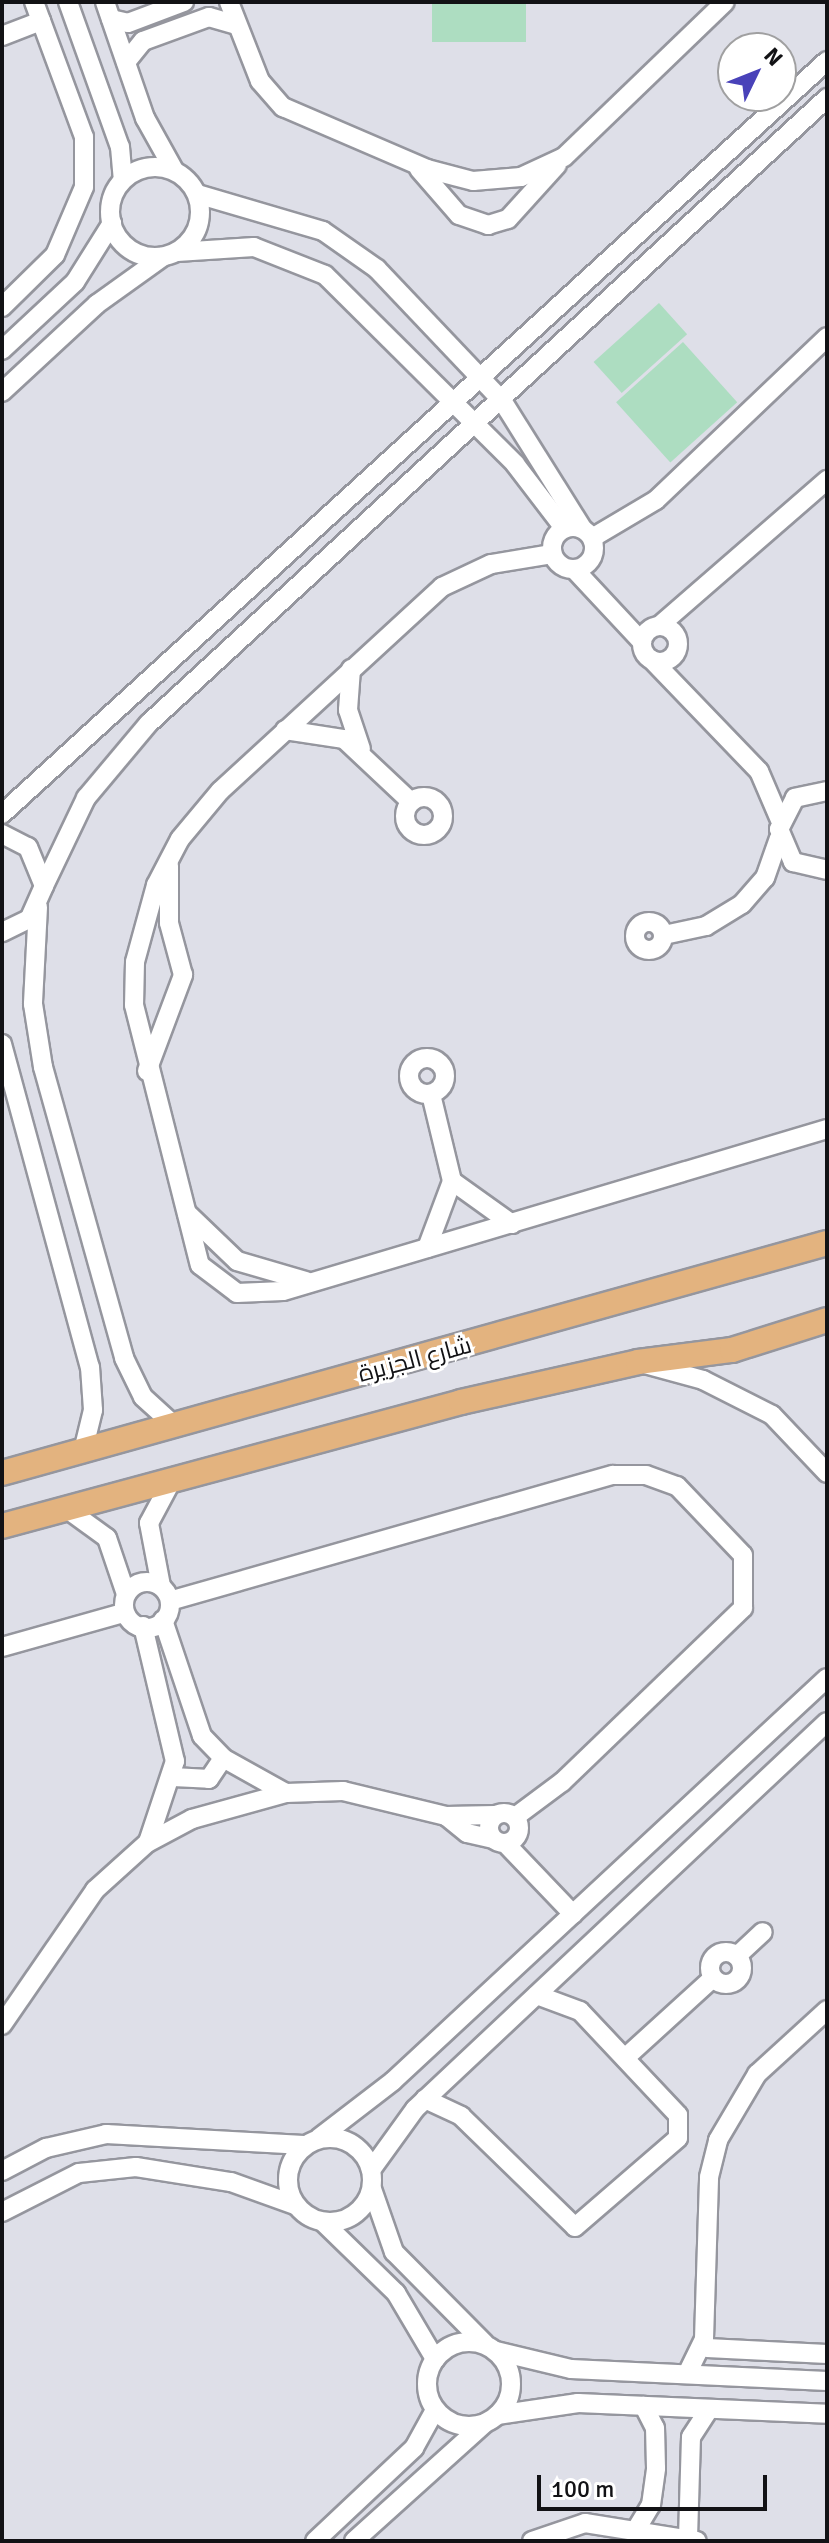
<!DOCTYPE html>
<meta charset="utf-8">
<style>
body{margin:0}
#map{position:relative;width:829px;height:2543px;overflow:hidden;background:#dedfe8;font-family:Signika,Cairo,sans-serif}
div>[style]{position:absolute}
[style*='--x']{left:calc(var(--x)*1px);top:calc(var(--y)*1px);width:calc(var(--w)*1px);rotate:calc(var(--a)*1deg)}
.green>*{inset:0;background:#adddc1;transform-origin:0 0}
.roads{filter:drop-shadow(2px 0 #95969e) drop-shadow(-2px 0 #95969e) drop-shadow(0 2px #95969e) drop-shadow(0 -2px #95969e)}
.minor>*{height:18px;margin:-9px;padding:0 9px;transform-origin:9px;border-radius:9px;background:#fff}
.minor>.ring{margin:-9px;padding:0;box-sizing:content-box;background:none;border:18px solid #fff;border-radius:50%}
.major>*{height:24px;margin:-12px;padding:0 12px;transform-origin:12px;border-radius:12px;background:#e3b37f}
span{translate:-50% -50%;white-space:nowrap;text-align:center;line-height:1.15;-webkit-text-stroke:6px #fff;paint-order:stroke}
.street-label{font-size:24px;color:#121215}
.frame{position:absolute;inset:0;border:4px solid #121215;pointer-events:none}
.north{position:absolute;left:717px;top:32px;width:80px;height:80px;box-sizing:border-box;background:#fff;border:2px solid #a0a0a1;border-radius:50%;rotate:47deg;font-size:22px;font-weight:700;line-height:32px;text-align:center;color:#121215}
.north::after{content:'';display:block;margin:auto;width:28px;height:36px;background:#4942b9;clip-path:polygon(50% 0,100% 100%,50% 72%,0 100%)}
.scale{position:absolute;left:537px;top:2475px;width:230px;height:36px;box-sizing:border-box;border:4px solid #121215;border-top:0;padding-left:10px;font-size:24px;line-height:28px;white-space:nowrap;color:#121215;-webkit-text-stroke:6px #fff;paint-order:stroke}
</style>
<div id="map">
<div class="green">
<div style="left:432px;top:2px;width:94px;height:40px"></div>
<div style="left:659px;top:303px;width:42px;height:88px;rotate:48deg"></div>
<div style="left:683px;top:342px;width:81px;height:90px;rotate:48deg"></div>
</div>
<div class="roads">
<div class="minor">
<div style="--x:68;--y:2;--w:154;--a:70.3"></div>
<div style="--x:120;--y:147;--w:33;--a:85"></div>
<div style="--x:105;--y:2;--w:123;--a:71"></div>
<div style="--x:145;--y:118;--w:60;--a:60.9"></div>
<div style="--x:229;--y:2;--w:85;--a:68.6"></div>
<div style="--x:260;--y:81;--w:35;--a:49"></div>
<div style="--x:283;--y:107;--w:157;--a:23.3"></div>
<div style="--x:427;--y:169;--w:48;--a:14.6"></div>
<div style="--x:473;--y:181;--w:48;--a:-4.8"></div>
<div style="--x:521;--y:177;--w:47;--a:-24.9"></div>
<div style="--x:564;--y:157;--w:223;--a:-43.9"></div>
<div style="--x:111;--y:19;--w:17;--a:13"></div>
<div style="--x:128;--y:23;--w:60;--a:-20.6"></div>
<div style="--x:2;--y:36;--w:42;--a:-21"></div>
<div style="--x:126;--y:62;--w:27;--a:-51"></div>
<div style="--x:143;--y:41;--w:70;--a:-20"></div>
<div style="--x:209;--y:17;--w:29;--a:16"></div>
<div class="ring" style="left:110px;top:167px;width:72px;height:72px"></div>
<div style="--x:419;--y:169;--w:61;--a:49"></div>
<div style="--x:459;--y:215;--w:31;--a:19"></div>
<div style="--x:488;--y:225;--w:21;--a:-17"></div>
<div style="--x:508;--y:219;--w:73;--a:-47.8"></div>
<div style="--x:197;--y:194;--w:131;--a:16.4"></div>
<div style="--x:323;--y:231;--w:66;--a:35.1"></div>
<div style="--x:377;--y:269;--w:183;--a:46.5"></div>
<div style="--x:503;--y:402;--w:149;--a:57.9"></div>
<div style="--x:177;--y:252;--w:77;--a:-3.7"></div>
<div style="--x:254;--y:247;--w:76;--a:21.5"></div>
<div style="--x:325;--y:275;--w:268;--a:44.8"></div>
<div style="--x:515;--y:464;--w:81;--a:52.6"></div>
<div style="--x:2;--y:307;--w:74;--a:-44.5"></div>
<div style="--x:55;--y:255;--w:74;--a:-66.9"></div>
<div style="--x:84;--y:187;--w:50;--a:-90"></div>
<div style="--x:84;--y:137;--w:144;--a:-110.3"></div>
<div style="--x:2;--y:350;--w:100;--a:-43"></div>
<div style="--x:75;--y:282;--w:70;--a:-57.9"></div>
<div style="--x:2;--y:392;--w:129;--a:-42.8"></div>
<div style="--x:97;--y:304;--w:82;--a:-35.6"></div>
<div class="ring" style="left:552px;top:527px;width:24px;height:24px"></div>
<div style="--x:592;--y:538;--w:74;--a:-30.7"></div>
<div style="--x:656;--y:500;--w:236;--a:-43.6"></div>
<div style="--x:552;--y:554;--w:62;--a:170.7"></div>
<div style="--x:491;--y:564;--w:54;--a:154.9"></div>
<div style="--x:442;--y:587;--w:301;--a:137.4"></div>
<div style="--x:220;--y:791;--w:62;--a:129.8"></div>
<div style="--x:180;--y:839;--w:52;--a:117.6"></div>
<div style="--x:156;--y:885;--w:80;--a:105.3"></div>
<div style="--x:135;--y:962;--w:43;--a:91.3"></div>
<div style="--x:134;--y:1005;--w:268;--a:75.8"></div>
<div style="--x:200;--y:1265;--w:46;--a:37.1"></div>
<div style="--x:237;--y:1293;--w:46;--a:-2.5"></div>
<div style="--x:283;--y:1291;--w:568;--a:-16.58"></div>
<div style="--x:574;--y:569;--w:100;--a:47"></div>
<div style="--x:659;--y:626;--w:223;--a:-41"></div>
<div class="ring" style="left:642px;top:626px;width:18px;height:18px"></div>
<div style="--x:652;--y:660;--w:154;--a:46.1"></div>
<div style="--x:759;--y:771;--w:53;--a:66.8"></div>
<div style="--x:351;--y:669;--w:41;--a:94.2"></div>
<div style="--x:348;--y:710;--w:41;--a:71.6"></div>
<div style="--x:285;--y:730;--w:60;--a:8.7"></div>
<div style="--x:344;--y:739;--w:92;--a:43.2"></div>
<div style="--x:827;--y:791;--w:33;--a:168"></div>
<div style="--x:795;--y:798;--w:35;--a:117"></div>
<div style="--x:779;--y:829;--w:36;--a:67"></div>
<div style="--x:793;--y:862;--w:35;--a:13"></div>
<div class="ring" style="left:405px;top:797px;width:20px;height:20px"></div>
<div style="--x:2;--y:814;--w:1117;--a:-42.39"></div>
<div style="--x:2;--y:834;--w:29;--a:27"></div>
<div style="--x:28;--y:847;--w:42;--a:67.7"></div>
<div style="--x:44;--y:886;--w:36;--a:114"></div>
<div style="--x:29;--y:919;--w:30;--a:154"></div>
<div style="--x:44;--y:886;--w:98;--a:-64.5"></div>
<div style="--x:86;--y:798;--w:97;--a:-50"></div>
<div style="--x:148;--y:724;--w:924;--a:-42.67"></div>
<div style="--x:38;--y:907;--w:97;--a:93"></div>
<div style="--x:33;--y:1004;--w:64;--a:81"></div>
<div style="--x:43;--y:1067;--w:302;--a:74.4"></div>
<div style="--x:124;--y:1358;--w:43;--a:64"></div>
<div style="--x:143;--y:1397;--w:43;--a:42.2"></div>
<div class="ring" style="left:635px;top:922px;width:10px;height:10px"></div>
<div style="--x:664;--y:935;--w:43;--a:-12.1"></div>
<div style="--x:706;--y:926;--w:42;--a:-31.4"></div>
<div style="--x:742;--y:904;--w:35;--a:-49"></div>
<div style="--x:765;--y:878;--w:42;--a:-70.7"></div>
<div style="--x:2;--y:1044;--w:335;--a:74.8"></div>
<div style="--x:90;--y:1367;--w:43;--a:86"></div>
<div style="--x:93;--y:1410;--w:42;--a:103.7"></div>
<div class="ring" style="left:409px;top:1058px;width:18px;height:18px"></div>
<div style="--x:147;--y:1071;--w:103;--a:-69.4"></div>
<div style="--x:183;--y:975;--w:54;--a:-105.1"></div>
<div style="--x:169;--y:923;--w:57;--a:-90"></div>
<div style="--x:452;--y:1181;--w:74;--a:35.6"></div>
<div style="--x:187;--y:1213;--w:69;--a:43.8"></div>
<div style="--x:237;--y:1261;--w:72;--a:16.2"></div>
<div style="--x:427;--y:1248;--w:72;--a:-69.5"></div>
<div style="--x:452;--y:1181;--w:89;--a:-103.6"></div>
<div style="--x:645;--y:1364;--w:60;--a:15.4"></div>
<div style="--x:703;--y:1380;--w:77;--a:26.9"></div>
<div style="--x:772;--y:1415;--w:80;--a:46.5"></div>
<div style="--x:67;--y:1509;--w:49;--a:35.9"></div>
<div style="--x:107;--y:1538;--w:59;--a:71.3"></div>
<div class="ring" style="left:124px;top:1582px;width:28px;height:28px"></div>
<div style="--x:161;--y:1586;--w:64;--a:-100.8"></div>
<div style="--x:149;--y:1523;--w:49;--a:-61.9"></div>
<div style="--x:173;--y:1600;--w:457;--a:-15.9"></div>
<div style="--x:613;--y:1475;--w:33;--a:0"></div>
<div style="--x:646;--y:1475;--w:33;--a:20"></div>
<div style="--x:677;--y:1486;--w:95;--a:46.3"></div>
<div style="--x:743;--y:1555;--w:53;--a:90"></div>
<div style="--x:743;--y:1608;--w:251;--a:136.1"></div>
<div style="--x:562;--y:1782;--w:59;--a:143.3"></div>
<div style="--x:163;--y:1620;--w:122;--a:71.4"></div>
<div style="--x:202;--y:1736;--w:30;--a:46"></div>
<div style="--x:223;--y:1758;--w:72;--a:29.1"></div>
<div style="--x:143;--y:1626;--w:139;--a:76.7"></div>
<div style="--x:175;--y:1761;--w:85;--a:108.4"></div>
<div style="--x:2;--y:1647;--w:126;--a:-15.7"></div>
<div style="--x:173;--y:1777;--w:36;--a:3"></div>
<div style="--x:209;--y:1779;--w:25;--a:-56"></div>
<div class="ring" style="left:489px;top:1813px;width:12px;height:12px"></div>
<div style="--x:446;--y:1816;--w:27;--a:39"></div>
<div style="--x:467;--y:1833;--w:27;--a:13"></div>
<div style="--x:506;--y:1844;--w:97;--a:46.3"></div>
<div class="ring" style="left:710px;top:1952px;width:14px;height:14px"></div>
<div style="--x:737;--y:1956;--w:35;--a:-43"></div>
<div style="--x:2;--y:2025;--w:164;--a:-55.4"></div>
<div style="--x:95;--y:1890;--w:70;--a:-42.1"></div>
<div style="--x:147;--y:1843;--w:51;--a:-28.1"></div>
<div style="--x:192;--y:1819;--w:98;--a:-15.5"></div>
<div style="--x:286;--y:1793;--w:57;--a:-2"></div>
<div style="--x:343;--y:1791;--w:106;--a:13.6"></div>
<div style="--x:446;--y:1816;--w:49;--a:-1.2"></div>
<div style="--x:625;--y:2058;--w:119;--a:-42.3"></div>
<div style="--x:425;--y:2099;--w:40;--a:25"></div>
<div style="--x:461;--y:2116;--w:159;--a:44.2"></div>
<div style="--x:575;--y:2227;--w:136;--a:-40.8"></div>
<div style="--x:678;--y:2138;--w:23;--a:-90"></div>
<div style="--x:678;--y:2115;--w:143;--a:-133.3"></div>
<div style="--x:580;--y:2011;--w:46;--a:-159.6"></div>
<div class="ring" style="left:288px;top:2138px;width:66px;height:66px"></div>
<div style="--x:319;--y:2138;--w:93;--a:-37.6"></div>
<div style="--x:393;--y:2081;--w:592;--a:-42.88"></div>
<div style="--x:371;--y:2170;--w:75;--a:-54.2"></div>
<div style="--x:415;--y:2109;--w:565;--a:-43.21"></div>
<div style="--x:2;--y:2171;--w:50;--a:-27.6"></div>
<div style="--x:46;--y:2148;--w:62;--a:-13.1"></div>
<div style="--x:106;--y:2134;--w:198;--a:3.2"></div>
<div style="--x:372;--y:2189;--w:67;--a:70.8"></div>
<div style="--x:394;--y:2252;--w:129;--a:45.3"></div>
<div style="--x:2;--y:2212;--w:86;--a:-26.9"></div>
<div style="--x:79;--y:2173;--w:57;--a:-6"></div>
<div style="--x:136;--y:2167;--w:96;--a:9"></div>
<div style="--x:231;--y:2182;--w:68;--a:19.8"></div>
<div style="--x:323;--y:2222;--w:102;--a:44.2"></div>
<div style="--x:396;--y:2293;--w:77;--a:59.4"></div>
<div class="ring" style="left:427px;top:2342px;width:66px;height:66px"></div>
<div style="--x:707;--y:2348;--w:120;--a:2.9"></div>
<div style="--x:496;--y:2351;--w:77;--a:13.5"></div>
<div style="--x:571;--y:2369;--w:256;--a:2.7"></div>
<div style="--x:687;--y:2374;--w:39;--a:-64"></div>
<div style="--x:704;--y:2339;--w:162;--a:-88.2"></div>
<div style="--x:709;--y:2177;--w:38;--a:-76"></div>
<div style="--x:718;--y:2140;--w:77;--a:-59.4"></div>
<div style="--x:757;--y:2074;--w:95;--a:-42.4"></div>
<div style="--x:497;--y:2415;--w:82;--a:-8.4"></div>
<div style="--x:578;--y:2403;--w:249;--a:2.5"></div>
<div style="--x:637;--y:2528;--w:27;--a:-59"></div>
<div style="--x:651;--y:2505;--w:37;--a:-82"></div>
<div style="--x:656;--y:2468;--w:40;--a:-91.4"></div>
<div style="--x:655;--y:2428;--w:25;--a:-117"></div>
<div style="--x:688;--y:2538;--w:101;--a:-88.3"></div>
<div style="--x:691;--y:2437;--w:33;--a:-57"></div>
<div style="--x:315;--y:2541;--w:136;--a:-43.2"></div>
<div style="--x:414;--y:2448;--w:43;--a:-61.1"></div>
<div style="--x:354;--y:2541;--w:176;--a:-42"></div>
<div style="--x:532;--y:2541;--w:56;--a:-18.8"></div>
<div style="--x:585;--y:2523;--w:113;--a:9.1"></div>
</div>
<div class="major">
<div style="--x:2;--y:1473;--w:856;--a:-15.58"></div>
<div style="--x:2;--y:1526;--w:475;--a:-15.1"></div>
<div style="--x:461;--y:1402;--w:181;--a:-12.7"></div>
<div style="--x:638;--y:1362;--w:95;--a:-7.3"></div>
<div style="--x:732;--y:1350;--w:100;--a:-17.5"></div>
</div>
</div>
<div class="street-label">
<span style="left:415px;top:1360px;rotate:-15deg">شارع الجزيرة</span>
</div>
<div class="frame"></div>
<div class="north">N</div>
<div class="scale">100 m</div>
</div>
